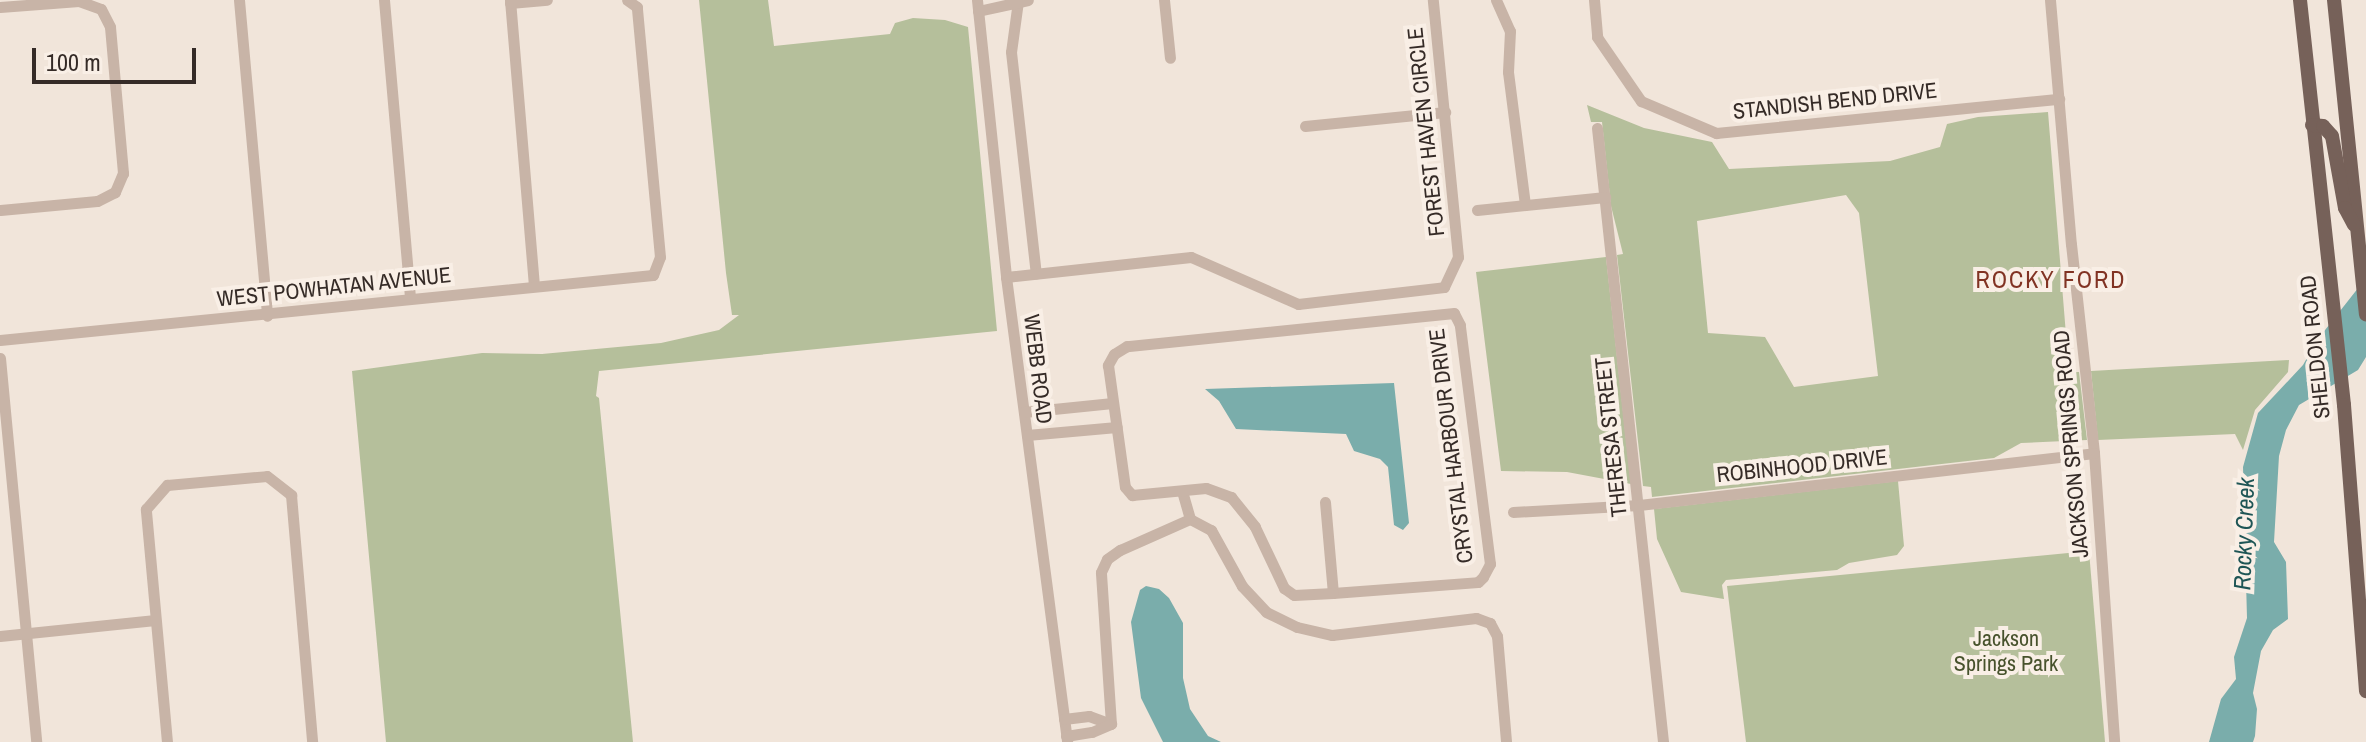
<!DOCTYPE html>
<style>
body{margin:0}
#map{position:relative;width:2366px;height:742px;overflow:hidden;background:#f1e5da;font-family:"Archivo Narrow",sans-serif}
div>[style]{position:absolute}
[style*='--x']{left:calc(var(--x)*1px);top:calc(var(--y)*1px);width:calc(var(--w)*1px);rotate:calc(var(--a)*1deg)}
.green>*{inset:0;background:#b5bf9b}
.water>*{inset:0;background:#7aadab}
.minor>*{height:11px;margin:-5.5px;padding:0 5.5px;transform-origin:5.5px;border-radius:5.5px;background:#c8b4a7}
.major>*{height:14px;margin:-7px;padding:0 7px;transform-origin:7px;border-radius:7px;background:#766159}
span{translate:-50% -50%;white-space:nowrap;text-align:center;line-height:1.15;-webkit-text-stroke:8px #f9efe6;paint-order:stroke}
.street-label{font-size:22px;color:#352b27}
.park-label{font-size:22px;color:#47522c}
.neighbourhood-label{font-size:24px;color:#813323;letter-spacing:2px}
.water-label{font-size:24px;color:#1e5555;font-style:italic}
.scale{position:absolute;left:32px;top:48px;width:164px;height:36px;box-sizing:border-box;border:4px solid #352b27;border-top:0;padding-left:10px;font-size:24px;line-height:28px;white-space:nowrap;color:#352b27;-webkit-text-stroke:6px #f9efe6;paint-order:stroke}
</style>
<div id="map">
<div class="green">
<div style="clip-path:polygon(699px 0,768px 0,774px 46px,890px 34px,895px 23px,913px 18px,945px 20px,968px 27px,997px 331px,599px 371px,596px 396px,599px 398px,633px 742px,386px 742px,352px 371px,482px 353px,542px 354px,661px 343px,719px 330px,739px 315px,732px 315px,726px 273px)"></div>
<div style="clip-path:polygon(evenodd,1587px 105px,1644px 128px,1712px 142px,1729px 169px,1890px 161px,1940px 147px,1947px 124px,1978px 117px,2048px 112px,2069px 372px,2079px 372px,2087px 440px,2021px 443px,1994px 458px,1652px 497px,1651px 487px,1643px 486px,1617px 255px,1623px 254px,1611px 206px,1602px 122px,1591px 122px,1587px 105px,1846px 195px,1859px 213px,1878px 376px,1794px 387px,1765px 337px,1708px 333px,1697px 221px,1846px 195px)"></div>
<div style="clip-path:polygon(1606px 257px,1631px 484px,1567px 472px,1501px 471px,1476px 272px)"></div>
<div style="clip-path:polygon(2289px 360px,2288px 372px,2255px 410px,2243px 450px,2235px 434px,2098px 440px,2091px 371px)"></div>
<div style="clip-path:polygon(1898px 481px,1904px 546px,1897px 555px,1849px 563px,1837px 570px,1726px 580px,1722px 585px,1724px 599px,1681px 592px,1657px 539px,1654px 509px)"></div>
<div style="clip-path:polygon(2089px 551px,2105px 742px,1746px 742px,1727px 586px)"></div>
</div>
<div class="water">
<div style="clip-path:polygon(2366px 278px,2366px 357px,2358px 370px,2299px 405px,2286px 430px,2279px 456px,2274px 542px,2286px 562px,2288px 619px,2273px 630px,2261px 651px,2253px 693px,2257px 709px,2255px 736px,2253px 742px,2209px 742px,2221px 699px,2236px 679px,2234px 657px,2247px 618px,2243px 467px,2258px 413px,2303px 365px,2318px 339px)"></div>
<div style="clip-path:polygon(1394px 383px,1409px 523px,1403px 530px,1394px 525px,1388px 467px,1380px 459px,1354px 451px,1346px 434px,1236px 429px,1219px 401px,1205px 389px)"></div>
<div style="clip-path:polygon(1146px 586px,1159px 589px,1169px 598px,1183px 623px,1183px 678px,1190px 709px,1208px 736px,1221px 742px,1163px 742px,1141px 698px,1131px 622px,1140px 590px)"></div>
</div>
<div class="minor">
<div style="--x:239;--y:0;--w:317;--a:84.9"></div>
<div style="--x:384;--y:0;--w:299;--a:85"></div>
<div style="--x:510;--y:0;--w:286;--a:85.2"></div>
<div style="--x:977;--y:0;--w:279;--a:84"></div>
<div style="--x:1006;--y:277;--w:469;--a:82.5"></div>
<div style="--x:1164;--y:0;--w:58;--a:84.1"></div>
<div style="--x:1496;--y:0;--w:34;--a:66"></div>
<div style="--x:1510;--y:31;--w:41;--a:92.8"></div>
<div style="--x:1508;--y:72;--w:134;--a:82.7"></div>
<div style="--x:1594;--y:0;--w:37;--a:85"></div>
<div style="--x:1597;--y:37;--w:78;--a:55.5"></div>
<div style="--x:1641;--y:101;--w:82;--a:23.1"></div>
<div style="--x:1716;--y:133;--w:345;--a:-5.7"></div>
<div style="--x:2050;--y:0;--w:245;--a:85.1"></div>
<div style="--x:2071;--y:244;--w:210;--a:83.7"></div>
<div style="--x:2094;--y:453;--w:290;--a:86"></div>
<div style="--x:1018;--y:1;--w:51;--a:97.8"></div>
<div style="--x:1011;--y:52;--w:223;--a:83.6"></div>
<div style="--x:510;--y:3;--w:37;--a:-5"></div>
<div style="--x:0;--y:7;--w:79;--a:-4.3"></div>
<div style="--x:79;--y:1;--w:23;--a:20"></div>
<div style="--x:101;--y:9;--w:20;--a:63"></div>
<div style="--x:110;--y:27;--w:147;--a:84.9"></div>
<div style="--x:123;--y:173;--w:21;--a:113"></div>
<div style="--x:115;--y:192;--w:20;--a:153"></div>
<div style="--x:97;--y:201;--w:97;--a:174.7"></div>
<div style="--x:978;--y:11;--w:51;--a:-12.4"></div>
<div style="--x:1305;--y:126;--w:141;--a:-5.7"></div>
<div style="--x:1597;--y:128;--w:618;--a:83.86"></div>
<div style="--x:1477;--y:210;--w:129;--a:-5.8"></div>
<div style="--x:1006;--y:277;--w:186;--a:-6.2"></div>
<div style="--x:1191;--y:257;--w:117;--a:23.7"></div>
<div style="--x:1298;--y:304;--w:147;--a:-6.6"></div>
<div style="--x:1444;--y:287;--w:33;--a:-65"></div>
<div style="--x:1458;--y:257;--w:258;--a:-95.6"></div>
<div style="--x:0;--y:340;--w:656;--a:-5.68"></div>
<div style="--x:653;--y:275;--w:19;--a:-69"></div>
<div style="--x:660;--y:257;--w:251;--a:-95.3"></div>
<div style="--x:637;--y:7;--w:12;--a:-145"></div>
<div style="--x:0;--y:358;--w:386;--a:84.6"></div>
<div style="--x:1024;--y:412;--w:89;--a:-5.8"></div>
<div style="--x:1027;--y:435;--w:90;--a:-5.1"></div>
<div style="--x:1182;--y:491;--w:29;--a:74"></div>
<div style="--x:1190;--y:519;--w:24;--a:28"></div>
<div style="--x:1211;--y:530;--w:64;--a:61"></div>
<div style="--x:1242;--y:586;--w:35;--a:47"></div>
<div style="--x:1266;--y:612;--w:34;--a:26"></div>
<div style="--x:1297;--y:627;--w:36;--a:13"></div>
<div style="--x:1332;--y:635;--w:145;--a:-6.7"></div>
<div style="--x:1476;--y:618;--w:15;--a:20"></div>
<div style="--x:1490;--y:623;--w:15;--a:62"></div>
<div style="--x:1497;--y:636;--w:106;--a:85.1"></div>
<div style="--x:1325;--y:502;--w:91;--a:85"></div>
<div style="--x:1333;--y:593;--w:145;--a:-4.3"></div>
<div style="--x:1478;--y:582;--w:7;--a:-45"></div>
<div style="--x:1483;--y:577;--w:15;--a:-62"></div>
<div style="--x:1490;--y:564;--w:241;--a:-97.2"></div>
<div style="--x:1460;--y:325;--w:13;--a:-117"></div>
<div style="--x:1454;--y:313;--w:329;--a:174.2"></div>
<div style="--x:1127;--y:346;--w:15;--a:148"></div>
<div style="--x:1114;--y:354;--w:13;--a:119"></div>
<div style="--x:1108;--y:365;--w:123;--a:82.1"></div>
<div style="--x:1125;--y:487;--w:11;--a:49"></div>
<div style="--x:1132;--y:495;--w:74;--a:-5.4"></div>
<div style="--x:1206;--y:488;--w:27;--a:20"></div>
<div style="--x:1231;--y:497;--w:38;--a:51"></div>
<div style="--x:1255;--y:527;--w:68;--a:64.6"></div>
<div style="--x:1284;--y:588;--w:12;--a:35"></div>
<div style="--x:1294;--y:595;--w:39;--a:-3"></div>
<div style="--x:1513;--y:512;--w:126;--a:-3.2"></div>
<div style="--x:1639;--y:505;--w:458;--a:-6.5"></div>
<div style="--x:0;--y:636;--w:156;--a:-5.9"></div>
<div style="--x:1064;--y:719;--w:25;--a:-7"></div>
<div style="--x:1089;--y:716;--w:23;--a:20"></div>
<div style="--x:1111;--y:724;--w:152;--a:-93.8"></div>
<div style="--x:1101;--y:572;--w:14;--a:-65"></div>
<div style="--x:1107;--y:559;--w:16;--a:-35"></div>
<div style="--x:1120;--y:550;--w:77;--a:-23.9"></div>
<div style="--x:1066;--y:736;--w:26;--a:-9"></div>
<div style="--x:1092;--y:732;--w:21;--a:-23"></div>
<div style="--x:167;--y:742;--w:234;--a:-95.2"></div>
<div style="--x:146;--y:509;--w:32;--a:-49"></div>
<div style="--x:167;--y:485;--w:100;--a:-5.1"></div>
<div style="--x:267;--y:476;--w:31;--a:38"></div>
<div style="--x:291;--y:495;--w:248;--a:85.1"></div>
</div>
<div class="major">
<div style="--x:2300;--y:0;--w:407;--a:83.8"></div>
<div style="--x:2344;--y:405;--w:287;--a:85.6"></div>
<div style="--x:2334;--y:0;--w:316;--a:84.2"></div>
<div style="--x:2312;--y:125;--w:11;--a:5"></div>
<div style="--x:2323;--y:126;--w:13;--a:48"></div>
<div style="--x:2332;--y:136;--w:73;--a:79.8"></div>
<div style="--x:2345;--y:208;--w:19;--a:62"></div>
</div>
<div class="street-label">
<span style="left:1835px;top:101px;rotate:-6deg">STANDISH BEND DRIVE</span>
<span style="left:1426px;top:132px;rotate:-96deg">FOREST HAVEN CIRCLE</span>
<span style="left:334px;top:287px;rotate:-6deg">WEST POWHATAN AVENUE</span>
<span style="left:2315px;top:347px;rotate:-96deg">SHELDON ROAD</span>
<span style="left:1038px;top:369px;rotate:83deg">WEBB ROAD</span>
<span style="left:1611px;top:437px;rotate:-96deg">THERESA STREET</span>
<span style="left:2071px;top:444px;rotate:-95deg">JACKSON SPRINGS ROAD</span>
<span style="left:1451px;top:446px;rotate:-97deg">CRYSTAL HARBOUR DRIVE</span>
<span style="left:1802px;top:466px;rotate:-6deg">ROBINHOOD DRIVE</span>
</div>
<div class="park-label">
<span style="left:2006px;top:651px">Jackson<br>Springs Park</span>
</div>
<div class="neighbourhood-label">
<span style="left:2051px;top:280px">ROCKY FORD</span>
</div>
<div class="water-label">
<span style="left:2244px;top:534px;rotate:-88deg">Rocky Creek</span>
</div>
<div class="scale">100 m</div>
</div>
